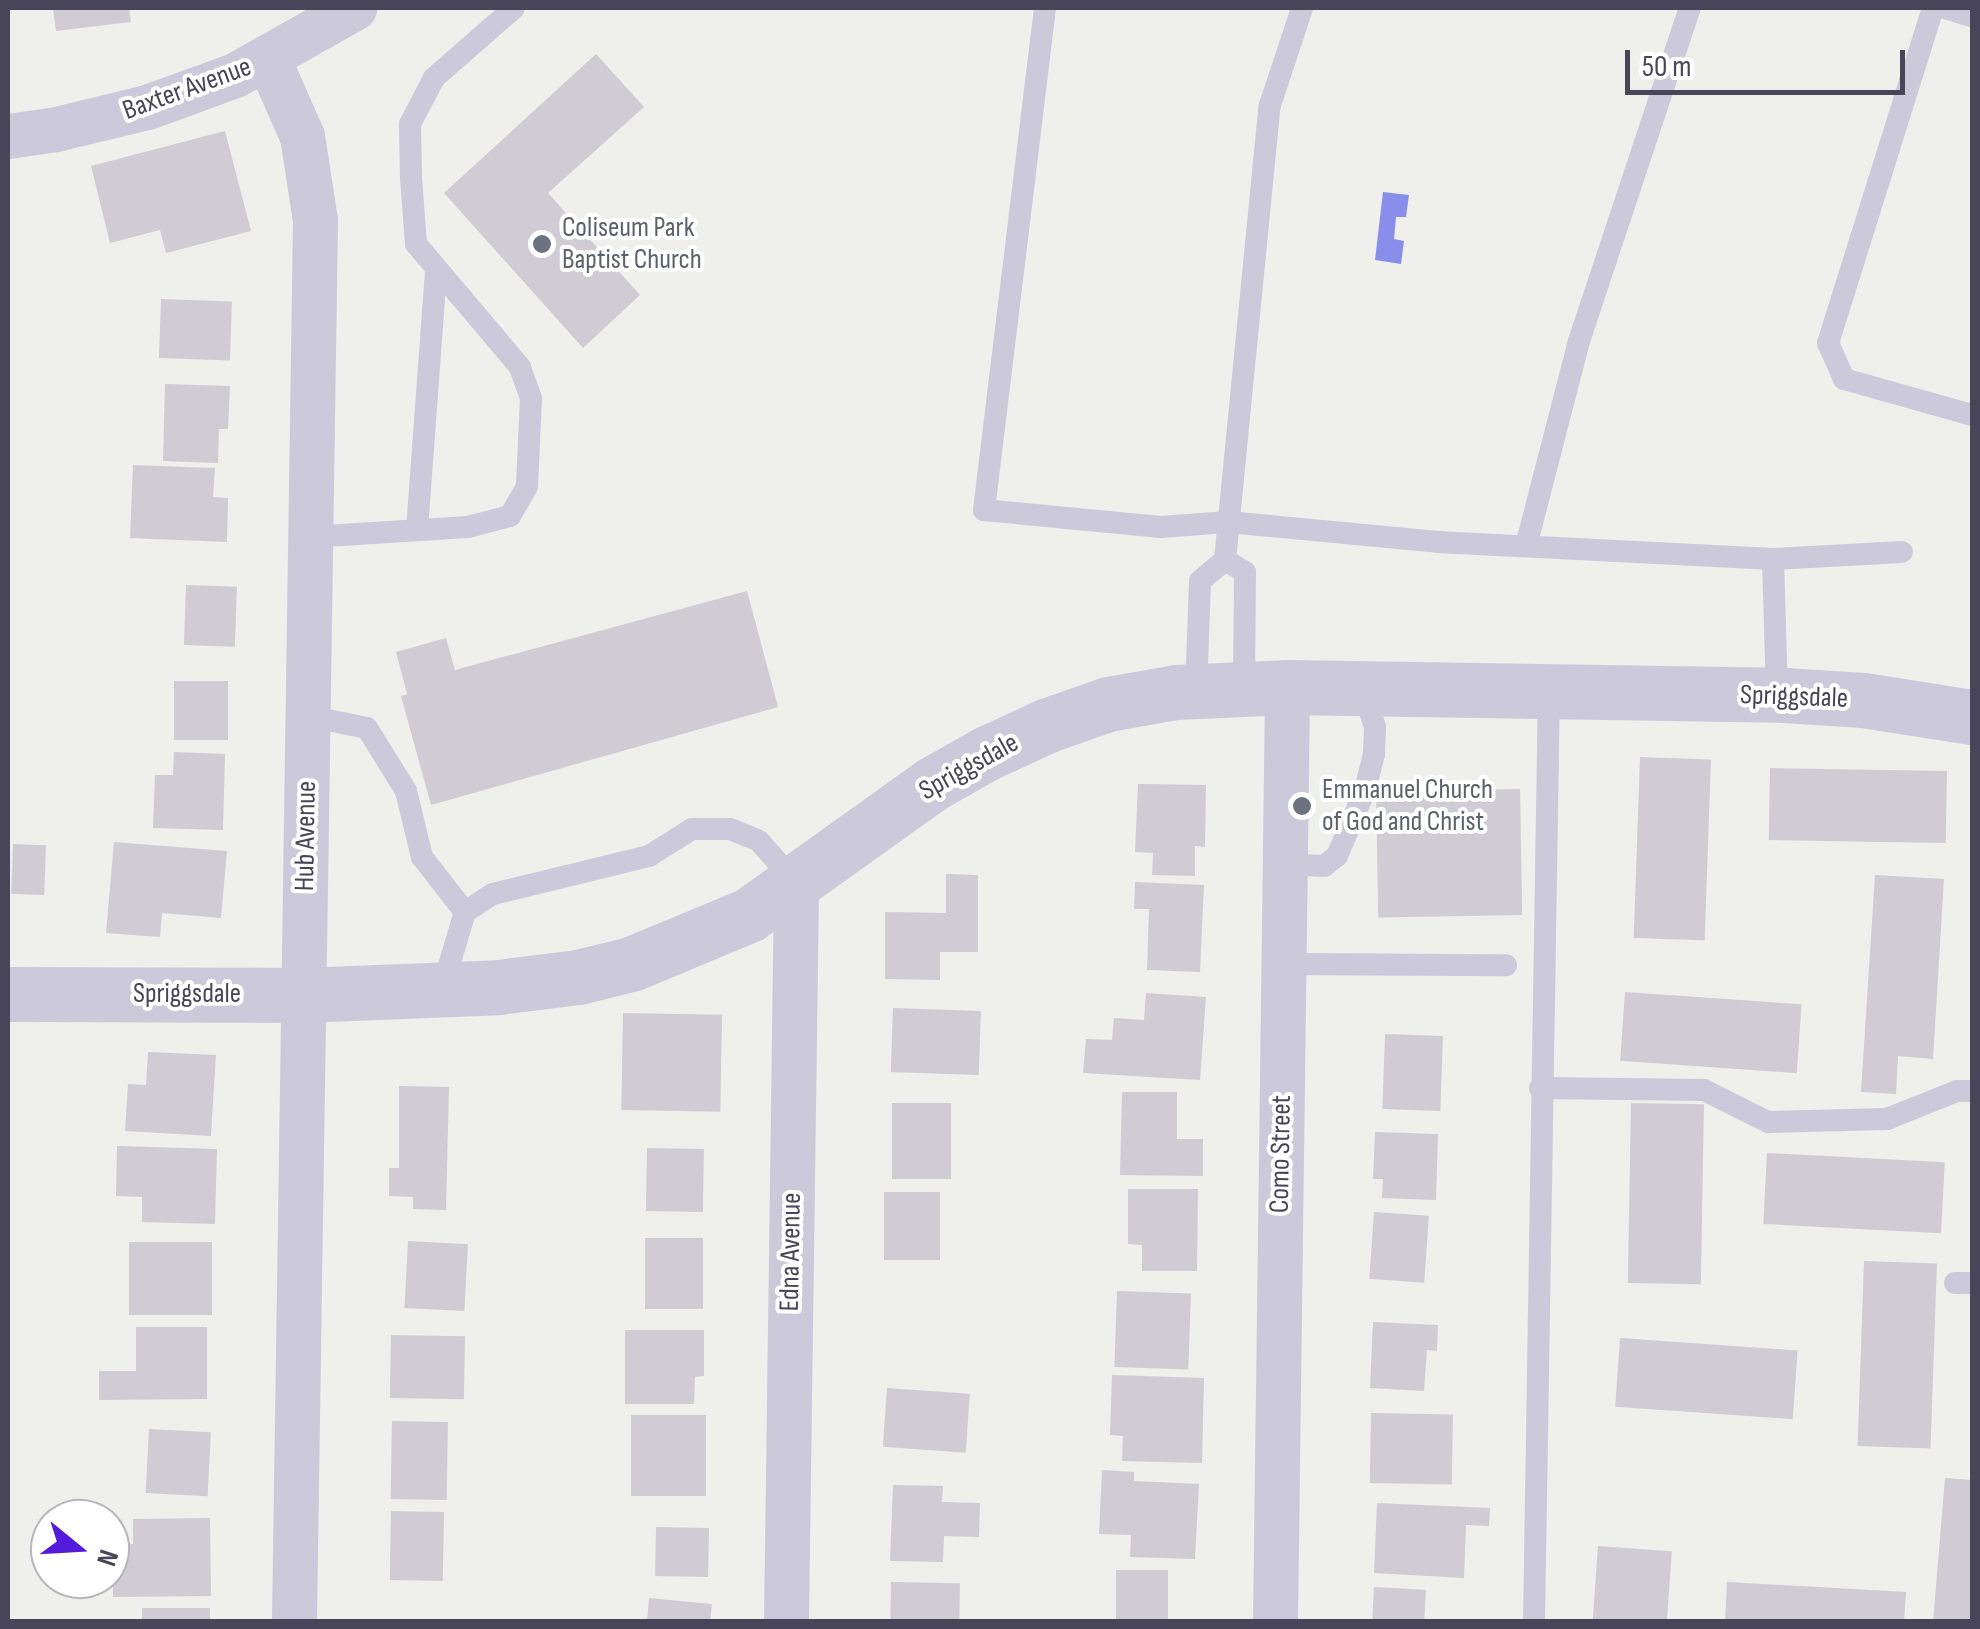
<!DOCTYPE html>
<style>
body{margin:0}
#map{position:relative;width:1980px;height:1629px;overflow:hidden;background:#efefec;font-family:"Sofia Sans Condensed",sans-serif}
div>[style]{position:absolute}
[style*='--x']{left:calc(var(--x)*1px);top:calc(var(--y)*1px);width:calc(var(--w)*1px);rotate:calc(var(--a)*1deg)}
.water>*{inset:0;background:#888eea}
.building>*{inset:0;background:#d0ccd3;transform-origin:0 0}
.service>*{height:22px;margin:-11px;padding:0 11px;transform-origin:11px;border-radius:11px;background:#ccc9da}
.minor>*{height:45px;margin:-22.5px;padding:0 22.5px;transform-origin:22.5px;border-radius:22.5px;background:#ccc9da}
.tertiary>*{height:55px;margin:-27.5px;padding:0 27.5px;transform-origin:27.5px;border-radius:27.5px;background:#ccc9da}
.dots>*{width:28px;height:28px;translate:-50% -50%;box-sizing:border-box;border:5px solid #fff;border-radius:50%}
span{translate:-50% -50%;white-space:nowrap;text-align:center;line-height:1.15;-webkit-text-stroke:8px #fff;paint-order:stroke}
.street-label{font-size:28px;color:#494559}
.worship-label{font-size:28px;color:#5b616d}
.left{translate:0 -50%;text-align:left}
.frame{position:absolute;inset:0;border:10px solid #494559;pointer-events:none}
.north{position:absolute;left:30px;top:1499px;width:100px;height:100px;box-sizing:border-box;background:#fff;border:2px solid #b6b5bd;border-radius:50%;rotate:108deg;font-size:28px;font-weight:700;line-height:40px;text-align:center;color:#494559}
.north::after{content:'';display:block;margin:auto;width:35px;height:45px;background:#541cda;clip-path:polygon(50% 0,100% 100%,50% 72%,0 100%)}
.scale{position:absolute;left:1625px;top:50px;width:280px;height:45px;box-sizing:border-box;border:5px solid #494559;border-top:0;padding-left:12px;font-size:30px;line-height:35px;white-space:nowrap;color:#494559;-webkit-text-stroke:8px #fff;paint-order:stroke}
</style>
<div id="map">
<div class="water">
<div style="clip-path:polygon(1383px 192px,1409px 195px,1406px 217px,1396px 217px,1394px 239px,1404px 241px,1401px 264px,1375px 260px)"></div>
</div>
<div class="building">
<div style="clip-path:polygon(53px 8px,129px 8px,131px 22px,56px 31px)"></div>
<div style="clip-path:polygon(596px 54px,644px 107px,548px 193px,640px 295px,583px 348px,444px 193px)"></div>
<div style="clip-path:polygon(225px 131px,251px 231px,166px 253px,160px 230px,110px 243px,91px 166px)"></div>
<div style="left:161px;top:299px;width:71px;height:59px;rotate:2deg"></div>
<div style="clip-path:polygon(165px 384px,230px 386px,228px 429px,219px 429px,218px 463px,163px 461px)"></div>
<div style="clip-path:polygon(133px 465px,215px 468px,213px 497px,228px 498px,227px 542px,130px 538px)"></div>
<div style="left:186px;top:585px;width:51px;height:60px;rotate:2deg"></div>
<div style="clip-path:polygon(747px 591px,778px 707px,431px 805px,401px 696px,407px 694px,396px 652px,446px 638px,455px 670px)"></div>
<div style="left:174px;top:681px;width:54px;height:59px"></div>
<div style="clip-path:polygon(174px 752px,225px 754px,223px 830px,153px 828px,155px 775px,173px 775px)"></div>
<div style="left:1640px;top:757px;width:71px;height:181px;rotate:2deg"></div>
<div style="left:1770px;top:768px;width:177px;height:72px;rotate:1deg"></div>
<div style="clip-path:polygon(1138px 784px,1206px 785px,1205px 847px,1195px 846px,1195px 876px,1152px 875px,1153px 853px,1135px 852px)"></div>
<div style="left:1520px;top:789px;width:126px;height:144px;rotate:89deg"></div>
<div style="clip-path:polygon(114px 842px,227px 851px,221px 918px,162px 913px,160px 937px,106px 933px)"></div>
<div style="left:13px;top:844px;width:33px;height:50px;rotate:2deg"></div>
<div style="clip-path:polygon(946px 874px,978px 875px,978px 952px,940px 952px,940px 980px,885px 979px,885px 912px,946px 913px)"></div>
<div style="clip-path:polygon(1875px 875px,1944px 879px,1933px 1059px,1898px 1056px,1896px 1094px,1861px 1092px)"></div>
<div style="clip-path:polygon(1135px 882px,1204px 885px,1200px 972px,1147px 970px,1149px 909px,1134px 909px)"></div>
<div style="left:1625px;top:992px;width:177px;height:69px;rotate:4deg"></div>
<div style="clip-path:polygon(1146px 993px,1206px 997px,1200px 1080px,1083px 1073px,1086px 1039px,1112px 1040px,1114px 1018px,1144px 1020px)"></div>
<div style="left:893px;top:1008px;width:88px;height:64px;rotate:2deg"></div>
<div style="left:623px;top:1013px;width:99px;height:97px;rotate:1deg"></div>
<div style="left:1385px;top:1034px;width:58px;height:75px;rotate:2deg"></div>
<div style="clip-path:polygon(148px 1052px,216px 1055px,211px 1136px,125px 1131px,128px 1084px,146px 1085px)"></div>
<div style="clip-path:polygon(399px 1086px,449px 1087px,446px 1210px,413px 1209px,413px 1197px,389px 1196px,389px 1168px,399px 1168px)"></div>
<div style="clip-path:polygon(1122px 1092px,1177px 1092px,1177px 1139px,1203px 1139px,1203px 1176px,1120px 1175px)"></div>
<div style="left:892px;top:1103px;width:59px;height:76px"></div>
<div style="left:1631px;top:1103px;width:73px;height:180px;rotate:1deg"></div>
<div style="clip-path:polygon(1375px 1132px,1438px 1134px,1436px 1200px,1382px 1198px,1383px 1179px,1373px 1179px)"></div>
<div style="clip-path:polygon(117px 1146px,217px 1149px,215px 1224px,142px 1222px,142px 1197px,116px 1196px)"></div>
<div style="left:647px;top:1148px;width:57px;height:63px;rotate:1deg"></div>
<div style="left:1767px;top:1153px;width:178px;height:71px;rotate:3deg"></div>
<div style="clip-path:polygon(1128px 1189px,1198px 1189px,1197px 1271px,1142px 1271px,1142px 1245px,1128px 1244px)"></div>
<div style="left:884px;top:1192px;width:56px;height:68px"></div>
<div style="left:1374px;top:1212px;width:55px;height:67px;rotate:4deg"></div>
<div style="left:645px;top:1238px;width:58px;height:71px"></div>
<div style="left:408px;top:1241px;width:60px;height:67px;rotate:3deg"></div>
<div style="left:129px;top:1242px;width:83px;height:73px"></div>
<div style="left:1864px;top:1261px;width:73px;height:185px;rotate:2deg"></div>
<div style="left:1117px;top:1291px;width:74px;height:76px;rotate:2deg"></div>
<div style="clip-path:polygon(1373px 1322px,1438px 1325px,1437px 1351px,1427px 1350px,1424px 1391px,1370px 1388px)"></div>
<div style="clip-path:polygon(136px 1327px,207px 1327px,207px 1399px,99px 1400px,99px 1371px,136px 1371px)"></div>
<div style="clip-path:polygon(625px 1330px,704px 1330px,704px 1376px,695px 1377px,694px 1404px,625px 1404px)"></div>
<div style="left:391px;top:1335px;width:74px;height:63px;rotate:1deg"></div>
<div style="left:1620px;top:1338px;width:178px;height:69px;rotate:4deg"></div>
<div style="clip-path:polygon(1112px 1375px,1204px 1378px,1202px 1463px,1122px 1461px,1123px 1436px,1110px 1435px)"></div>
<div style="left:887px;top:1388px;width:83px;height:59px;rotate:4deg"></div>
<div style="left:1371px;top:1413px;width:82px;height:70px;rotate:1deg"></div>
<div style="left:631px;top:1415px;width:75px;height:81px"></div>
<div style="left:392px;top:1421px;width:56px;height:78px;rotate:1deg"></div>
<div style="left:149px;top:1429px;width:62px;height:64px;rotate:3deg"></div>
<div style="clip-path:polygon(1102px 1470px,1134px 1472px,1134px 1481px,1199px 1484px,1195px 1559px,1130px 1557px,1131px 1535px,1099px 1534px)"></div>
<div style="clip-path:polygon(1945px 1478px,1972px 1480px,1972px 1622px,1933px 1622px)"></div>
<div style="clip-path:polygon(893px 1485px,943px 1486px,942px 1502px,980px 1503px,979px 1537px,944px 1536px,943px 1562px,890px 1561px)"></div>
<div style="clip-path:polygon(1377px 1503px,1490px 1508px,1489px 1526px,1466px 1525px,1464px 1578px,1374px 1573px)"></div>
<div style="left:391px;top:1511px;width:53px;height:69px;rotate:1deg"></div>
<div style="clip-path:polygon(210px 1518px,211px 1596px,113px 1597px,112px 1545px,133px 1544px,133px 1519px)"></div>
<div style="left:656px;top:1527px;width:53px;height:49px;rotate:1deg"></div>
<div style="left:1598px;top:1546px;width:74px;height:76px;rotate:4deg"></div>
<div style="left:1116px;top:1570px;width:52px;height:52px"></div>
<div style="left:891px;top:1582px;width:69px;height:40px;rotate:1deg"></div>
<div style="clip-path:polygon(1727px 1582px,1906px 1592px,1904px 1622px,1725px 1622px)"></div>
<div style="left:1374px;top:1587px;width:52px;height:35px;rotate:3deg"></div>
<div style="clip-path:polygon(649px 1598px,712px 1604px,710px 1622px,647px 1622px)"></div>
<div style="left:142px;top:1608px;width:68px;height:14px"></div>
</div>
<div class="service">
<div style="--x:1045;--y:8;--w:506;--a:96.93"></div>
<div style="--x:984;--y:510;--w:178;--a:5.5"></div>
<div style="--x:1161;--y:527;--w:67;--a:-4.3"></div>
<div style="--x:1228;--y:522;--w:211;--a:5.4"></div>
<div style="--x:1438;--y:542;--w:335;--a:2.9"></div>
<div style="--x:1933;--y:8;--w:351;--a:107.4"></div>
<div style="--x:1828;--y:343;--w:39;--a:66"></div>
<div style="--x:1844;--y:379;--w:133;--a:15.7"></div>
<div style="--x:1945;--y:8;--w:28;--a:17"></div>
<div style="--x:417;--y:530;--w:260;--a:-85.8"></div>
<div style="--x:310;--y:537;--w:158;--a:-3.6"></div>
<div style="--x:468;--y:527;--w:43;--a:-14.7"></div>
<div style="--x:510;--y:516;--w:34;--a:-60"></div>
<div style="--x:527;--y:486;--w:88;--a:-87.4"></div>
<div style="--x:531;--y:398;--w:33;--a:-110"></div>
<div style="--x:520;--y:367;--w:161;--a:-130.2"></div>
<div style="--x:416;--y:244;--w:67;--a:-94.3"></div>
<div style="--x:411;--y:177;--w:53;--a:-91.1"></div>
<div style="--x:410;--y:124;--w:52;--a:-62.4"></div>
<div style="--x:434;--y:78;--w:106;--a:-41.2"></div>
<div style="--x:1526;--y:546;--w:212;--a:-75.5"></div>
<div style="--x:1579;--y:341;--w:351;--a:-71.6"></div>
<div style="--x:1225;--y:560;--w:23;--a:31"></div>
<div style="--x:1245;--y:572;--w:117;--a:90.5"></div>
<div style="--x:1196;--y:691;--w:110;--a:-87.9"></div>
<div style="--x:1200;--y:581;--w:33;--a:-40"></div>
<div style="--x:1225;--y:560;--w:457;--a:-84.4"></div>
<div style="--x:1270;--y:105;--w:102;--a:-71.7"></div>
<div style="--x:1777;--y:695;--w:136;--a:-91.7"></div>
<div style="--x:1773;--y:559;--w:129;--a:-3.1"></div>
<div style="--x:308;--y:716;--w:60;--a:11.5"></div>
<div style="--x:367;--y:728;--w:74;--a:58.2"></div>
<div style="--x:406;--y:791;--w:68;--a:76.4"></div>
<div style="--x:422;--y:857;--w:70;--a:52"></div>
<div style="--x:1284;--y:864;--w:40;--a:2.9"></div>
<div style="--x:1324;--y:866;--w:16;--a:-38"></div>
<div style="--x:1337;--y:856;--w:72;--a:-67"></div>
<div style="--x:1365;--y:790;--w:37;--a:-76"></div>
<div style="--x:1374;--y:754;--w:27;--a:-88"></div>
<div style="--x:1375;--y:727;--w:41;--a:-108.4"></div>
<div style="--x:1283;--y:964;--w:223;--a:0.3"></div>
<div style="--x:442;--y:989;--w:80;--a:-73.4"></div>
<div style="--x:465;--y:912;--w:33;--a:-33"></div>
<div style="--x:493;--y:894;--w:161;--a:-13.7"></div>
<div style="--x:649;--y:856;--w:51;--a:-32.1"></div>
<div style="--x:692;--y:829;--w:38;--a:0"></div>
<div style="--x:730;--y:829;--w:31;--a:22"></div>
<div style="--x:759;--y:841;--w:56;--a:48.6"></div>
<div style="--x:1540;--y:1088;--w:164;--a:0.7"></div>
<div style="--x:1704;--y:1090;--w:72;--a:26.6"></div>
<div style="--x:1768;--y:1122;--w:119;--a:-1.4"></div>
<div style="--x:1887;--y:1119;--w:75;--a:-21.8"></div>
<div style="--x:1957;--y:1091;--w:15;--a:0"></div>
<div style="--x:1955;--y:1283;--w:17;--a:0"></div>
<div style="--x:1534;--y:1622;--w:930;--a:-89.08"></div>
</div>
<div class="minor">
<div style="--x:268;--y:59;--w:84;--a:66.2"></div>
<div style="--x:302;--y:136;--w:85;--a:81.2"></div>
<div style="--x:315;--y:220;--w:1402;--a:90.86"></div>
<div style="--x:8;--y:136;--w:49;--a:-8.3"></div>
<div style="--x:56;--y:129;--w:94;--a:-13.6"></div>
<div style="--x:147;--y:107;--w:94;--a:-20"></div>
<div style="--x:235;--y:75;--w:137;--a:-29.4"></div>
<div style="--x:786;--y:1622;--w:739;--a:-89.22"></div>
<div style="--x:1275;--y:1622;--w:935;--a:-89.26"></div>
</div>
<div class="tertiary">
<div style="--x:8;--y:994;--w:295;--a:0.2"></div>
<div style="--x:303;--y:995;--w:195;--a:-2.3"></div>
<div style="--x:498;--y:987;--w:81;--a:-7.1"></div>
<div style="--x:578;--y:977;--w:55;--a:-13.8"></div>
<div style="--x:631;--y:964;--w:128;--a:-22.6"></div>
<div style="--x:749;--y:915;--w:225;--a:-35.6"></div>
<div style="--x:932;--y:784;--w:63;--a:-29.4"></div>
<div style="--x:987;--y:753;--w:67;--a:-24.7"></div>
<div style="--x:1048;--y:725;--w:64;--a:-19.3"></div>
<div style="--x:1108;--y:704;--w:69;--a:-10"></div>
<div style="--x:1176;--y:692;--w:111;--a:-2.6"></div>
<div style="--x:1287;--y:687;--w:497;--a:0.9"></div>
<div style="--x:1784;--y:695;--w:79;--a:3.6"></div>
<div style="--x:1863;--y:700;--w:110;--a:8.9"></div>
</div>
<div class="dots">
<div style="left:542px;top:244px;background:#6b7280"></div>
<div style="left:1302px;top:806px;background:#6b7280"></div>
</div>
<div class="street-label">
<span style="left:187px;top:89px;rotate:-20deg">Baxter Avenue</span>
<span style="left:1794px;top:697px;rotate:2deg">Spriggsdale</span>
<span style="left:969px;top:767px;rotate:-29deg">Spriggsdale</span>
<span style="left:306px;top:836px;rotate:-89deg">Hub Avenue</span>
<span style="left:187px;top:994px">Spriggsdale</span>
<span style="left:1281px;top:1154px;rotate:-89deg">Como Street</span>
<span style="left:791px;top:1252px;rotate:-89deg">Edna Avenue</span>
</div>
<div class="worship-label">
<span class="left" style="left:562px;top:244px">Coliseum Park<br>Baptist Church</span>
<span class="left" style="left:1322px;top:806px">Emmanuel Church<br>of God and Christ</span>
</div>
<div class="frame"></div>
<div class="north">N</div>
<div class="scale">50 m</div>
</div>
